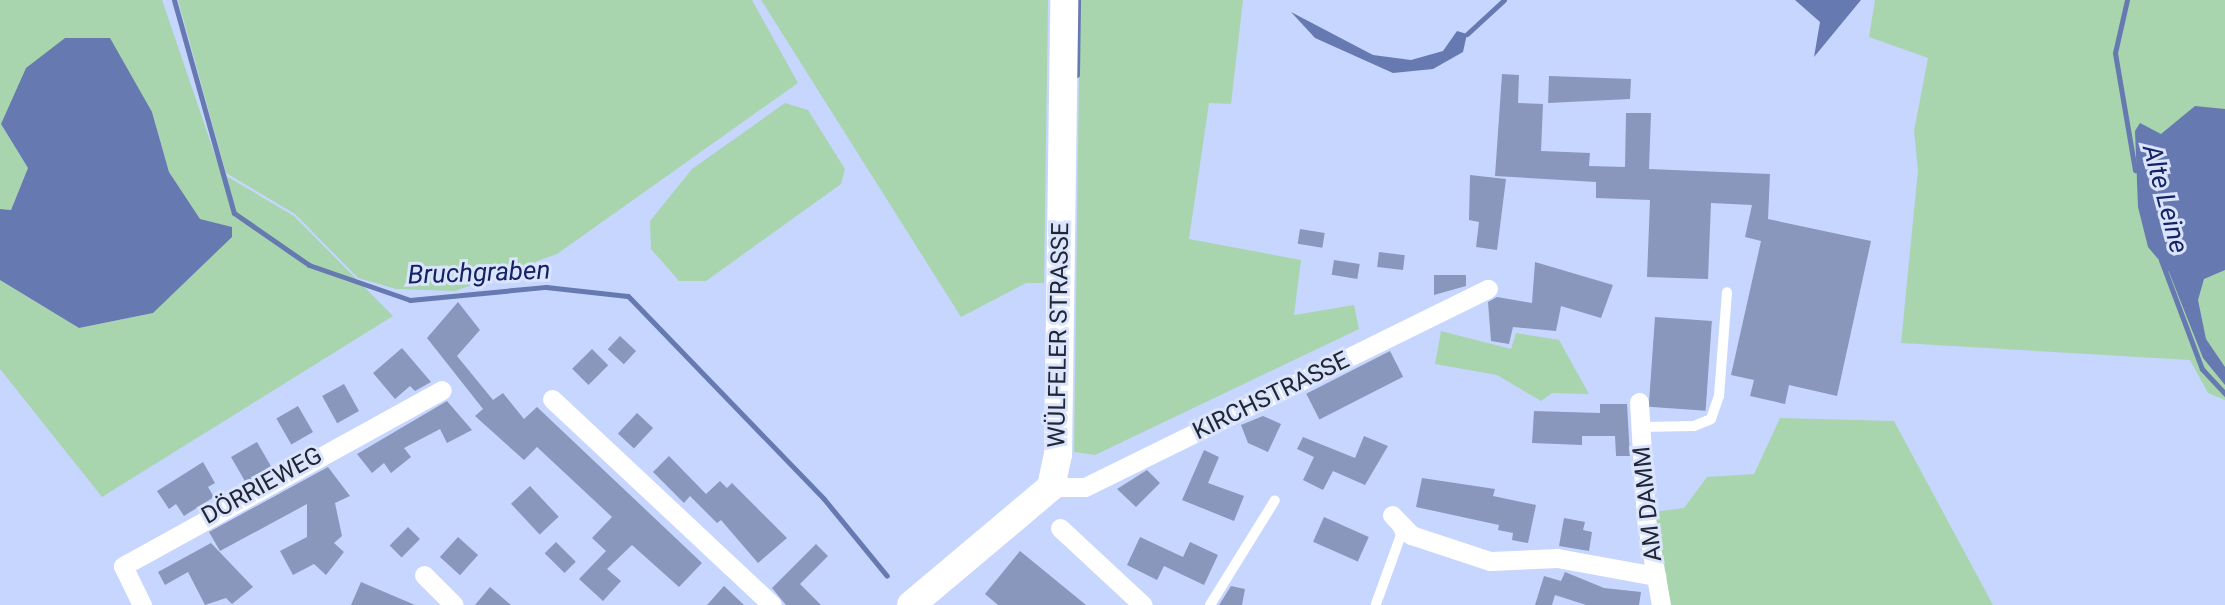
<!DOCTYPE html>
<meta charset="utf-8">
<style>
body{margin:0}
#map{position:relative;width:2225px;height:605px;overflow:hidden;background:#c7d6fe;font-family:Roboto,sans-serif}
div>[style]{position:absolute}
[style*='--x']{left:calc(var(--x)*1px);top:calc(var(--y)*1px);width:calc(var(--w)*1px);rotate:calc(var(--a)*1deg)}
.green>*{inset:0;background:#a8d5ae}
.water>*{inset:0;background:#6679b1}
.stream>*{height:5px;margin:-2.5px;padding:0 2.5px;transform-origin:2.5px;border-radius:2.5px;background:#6679b1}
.building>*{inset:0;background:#8997bd;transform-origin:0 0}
.service>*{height:10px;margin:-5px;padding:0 5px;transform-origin:5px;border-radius:5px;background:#fff}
.minor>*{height:19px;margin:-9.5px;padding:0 9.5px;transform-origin:9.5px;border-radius:9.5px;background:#fff}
.secondary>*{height:28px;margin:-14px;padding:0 14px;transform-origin:14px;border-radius:14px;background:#fff}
span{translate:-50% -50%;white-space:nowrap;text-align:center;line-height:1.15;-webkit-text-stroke:6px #dae4fc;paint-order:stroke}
.street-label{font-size:24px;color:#212635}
.water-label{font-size:26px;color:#152366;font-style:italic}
</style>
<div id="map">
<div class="green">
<div style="clip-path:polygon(0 0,162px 0,221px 173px,294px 216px,393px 316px,102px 497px,0 369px,0 280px,79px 328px,153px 313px,232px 227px,200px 220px,169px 172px,152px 112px,1px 124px,28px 168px,11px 210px,0 209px)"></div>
<div style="clip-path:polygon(178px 0,752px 0,798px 83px,557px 254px,455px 291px,396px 289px,358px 278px,295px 214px,226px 173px)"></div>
<div style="clip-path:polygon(761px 0,1048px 0,1044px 283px,1026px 283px,961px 317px)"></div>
<div style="clip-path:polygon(1080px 0,1243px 0,1231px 104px,1209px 103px,1189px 239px,1301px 260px,1294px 315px,1354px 305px,1359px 329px,1095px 455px,1074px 452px)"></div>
<div style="clip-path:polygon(1875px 0,2225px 0,2225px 400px,2208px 393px,2190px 360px,1901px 343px,1918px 170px,1914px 131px,1928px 58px,1869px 37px)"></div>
<div style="clip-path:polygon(785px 103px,808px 110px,845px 169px,841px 184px,706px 281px,679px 281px,651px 249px,650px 221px,692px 169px)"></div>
<div style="clip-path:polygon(1441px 331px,1511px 349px,1516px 333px,1559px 340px,1589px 394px,1552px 393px,1541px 401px,1497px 375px,1435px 364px)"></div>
<div style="clip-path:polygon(1780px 418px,1894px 421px,1993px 605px,1667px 605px,1654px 512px,1684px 508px,1707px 477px,1754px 474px)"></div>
</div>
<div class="water">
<div style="clip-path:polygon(1795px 0,1861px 0,1814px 57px,1820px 22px)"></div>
<div style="clip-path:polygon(1291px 12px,1373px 55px,1411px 60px,1443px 51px,1457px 31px,1467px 34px,1463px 52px,1433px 69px,1393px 73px,1315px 38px)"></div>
<div style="clip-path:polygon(65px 38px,110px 38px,152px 112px,169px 172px,200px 219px,232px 227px,232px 237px,153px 313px,79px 328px,0 280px,0 209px,11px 210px,28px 168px,1px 124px,26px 68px)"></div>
<div style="clip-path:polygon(2195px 106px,2225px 109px,2225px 270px,2204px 279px,2198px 300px,2206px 339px,2225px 367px,2225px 385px,2203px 358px,2169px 272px,2148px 247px,2138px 207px,2135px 131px,2140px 123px,2161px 134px)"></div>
</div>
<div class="stream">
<div style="--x:174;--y:0;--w:221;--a:74.3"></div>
<div style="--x:234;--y:213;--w:91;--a:34.7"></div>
<div style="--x:309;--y:265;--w:107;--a:19.1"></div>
<div style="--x:410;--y:300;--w:137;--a:-5.5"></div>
<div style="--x:546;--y:287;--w:82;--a:6.3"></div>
<div style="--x:628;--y:296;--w:282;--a:46"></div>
<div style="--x:824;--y:499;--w:99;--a:50.7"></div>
<div style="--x:2127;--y:0;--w:54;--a:102.8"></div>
<div style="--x:2115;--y:53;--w:119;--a:80.3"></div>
<div style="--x:1467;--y:34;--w:50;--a:-42.6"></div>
<div style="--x:1077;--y:75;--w:75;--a:-89.2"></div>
<div style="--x:2161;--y:260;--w:116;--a:69.4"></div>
<div style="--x:2202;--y:369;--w:34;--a:47"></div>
</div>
<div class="building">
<div style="clip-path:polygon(1502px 74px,1519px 75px,1518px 103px,1543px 104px,1541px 151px,1590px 153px,1589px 166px,1625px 167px,1626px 113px,1651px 113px,1649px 169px,1770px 174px,1768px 219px,1871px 241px,1837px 396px,1789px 385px,1785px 404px,1750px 396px,1754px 380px,1731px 375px,1761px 241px,1745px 237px,1752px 205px,1711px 203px,1708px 279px,1647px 277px,1650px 200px,1596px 198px,1596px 182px,1495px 176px)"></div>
<div style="clip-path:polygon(1549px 76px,1631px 79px,1630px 99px,1548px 103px)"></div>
<div style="clip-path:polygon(1470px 175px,1506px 179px,1497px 250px,1476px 247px,1479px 222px,1469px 220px)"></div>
<div style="left:1300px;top:229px;width:25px;height:15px;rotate:9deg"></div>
<div style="left:1379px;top:252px;width:26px;height:15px;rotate:7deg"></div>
<div style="left:1334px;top:260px;width:26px;height:15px;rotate:9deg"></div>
<div style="clip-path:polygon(1535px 262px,1613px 285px,1601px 318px,1561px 306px,1556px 331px,1513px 327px,1509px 344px,1491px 341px,1488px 302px,1497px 297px,1532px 303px)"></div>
<div style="clip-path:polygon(1434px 275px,1466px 275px,1466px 286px,1434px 295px)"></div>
<div style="clip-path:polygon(458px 302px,480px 330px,457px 356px,493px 400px,503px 393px,524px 419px,537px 407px,702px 563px,679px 587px,632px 545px,607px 569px,621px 581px,603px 601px,579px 579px,606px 551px,592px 538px,612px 517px,537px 447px,524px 460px,475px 416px,483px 409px,427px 338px)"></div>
<div style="left:1655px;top:317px;width:57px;height:90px;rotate:4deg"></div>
<div style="left:620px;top:336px;width:22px;height:18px;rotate:43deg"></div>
<div style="clip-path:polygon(402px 348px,431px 382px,415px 391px,410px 386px,395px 399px,373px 373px)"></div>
<div style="left:592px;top:349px;width:23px;height:28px;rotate:45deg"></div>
<div style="left:1390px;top:351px;width:29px;height:94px;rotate:63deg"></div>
<div style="left:344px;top:384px;width:31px;height:25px;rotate:61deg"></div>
<div style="clip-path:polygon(447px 401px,472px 430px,447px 443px,440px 429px,404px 448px,411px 457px,391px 473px,384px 463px,372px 473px,357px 454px)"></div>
<div style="clip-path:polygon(1600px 404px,1627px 404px,1630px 456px,1616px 456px,1615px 436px,1582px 436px,1582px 445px,1532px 443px,1534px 411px,1600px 413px)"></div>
<div style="left:298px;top:406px;width:30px;height:25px;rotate:60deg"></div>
<div style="left:637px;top:413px;width:22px;height:28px;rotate:43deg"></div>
<div style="clip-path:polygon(1263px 416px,1281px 424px,1268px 452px,1248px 443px,1241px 425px)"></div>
<div style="clip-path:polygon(1364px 436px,1388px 446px,1365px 485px,1333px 471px,1323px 490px,1303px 480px,1314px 457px,1297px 449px,1303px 437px,1355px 458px)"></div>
<div style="left:257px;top:442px;width:32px;height:30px;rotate:60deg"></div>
<div style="clip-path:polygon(1204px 450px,1219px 457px,1208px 483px,1244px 496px,1234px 521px,1182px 500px)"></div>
<div style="clip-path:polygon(669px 456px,706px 494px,720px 481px,727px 488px,732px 483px,787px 538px,758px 563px,721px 520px,717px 523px,690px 496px,684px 503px,653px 472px)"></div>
<div style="clip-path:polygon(203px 462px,215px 483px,208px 487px,214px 497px,184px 516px,176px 504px,169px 509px,157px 491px)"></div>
<div style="clip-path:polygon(328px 467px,350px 496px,335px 503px,342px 536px,334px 543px,344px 552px,326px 575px,314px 564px,293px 575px,280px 551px,307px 537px,307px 504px,220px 551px,209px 532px)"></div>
<div style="clip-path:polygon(1147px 470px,1160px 483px,1136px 507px,1117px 489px)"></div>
<div style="clip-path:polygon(1422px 478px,1495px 489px,1493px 496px,1536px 505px,1528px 543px,1512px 540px,1513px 533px,1498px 530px,1499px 525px,1416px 507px)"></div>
<div style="left:530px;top:486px;width:42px;height:26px;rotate:47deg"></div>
<div style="left:1324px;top:517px;width:49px;height:27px;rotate:24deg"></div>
<div style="clip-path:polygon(1564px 518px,1585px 522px,1583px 530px,1592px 532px,1589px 551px,1559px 546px)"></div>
<div style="left:408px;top:527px;width:17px;height:26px;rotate:45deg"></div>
<div style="left:458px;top:537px;width:27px;height:27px;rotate:42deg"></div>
<div style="clip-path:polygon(1140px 537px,1183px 557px,1190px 542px,1218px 555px,1204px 585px,1164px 566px,1157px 580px,1127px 565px)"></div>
<div style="left:556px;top:542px;width:28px;height:16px;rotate:45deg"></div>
<div style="clip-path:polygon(211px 543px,253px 587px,232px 604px,226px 598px,205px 605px,188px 572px,165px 585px,158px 572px)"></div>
<div style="clip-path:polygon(816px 544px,828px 556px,800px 584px,821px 605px,786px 605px,772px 588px)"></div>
<div style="clip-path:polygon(1020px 551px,1086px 605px,998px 605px,985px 594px)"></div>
<div style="clip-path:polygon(1565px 572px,1604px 588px,1641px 592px,1639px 605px,1586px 605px,1555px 595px,1552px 605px,1535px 605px,1544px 576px,1561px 581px)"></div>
<div style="clip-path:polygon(361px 582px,415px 605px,351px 605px)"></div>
<div style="clip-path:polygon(724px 586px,744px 605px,707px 605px)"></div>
<div style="clip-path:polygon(1231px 586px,1245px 589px,1242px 605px,1219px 605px)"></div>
<div style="clip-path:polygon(490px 587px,511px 605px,475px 605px)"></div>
</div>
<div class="service">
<div style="--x:1640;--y:427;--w:54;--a:-1.1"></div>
<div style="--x:1694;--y:426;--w:18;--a:-22"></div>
<div style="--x:1711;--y:419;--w:24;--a:-71"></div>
<div style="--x:1719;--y:396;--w:104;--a:-85.6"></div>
<div style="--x:1376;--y:604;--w:73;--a:-70.1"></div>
<div style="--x:1401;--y:535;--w:10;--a:-114"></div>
<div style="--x:1210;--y:605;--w:123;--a:-58.2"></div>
</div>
<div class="minor">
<div style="--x:552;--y:399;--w:301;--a:43.1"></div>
<div style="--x:1639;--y:402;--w:117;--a:86.6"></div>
<div style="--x:1646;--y:519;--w:87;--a:80.1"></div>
<div style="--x:1051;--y:487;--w:34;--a:0"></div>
<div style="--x:1085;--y:487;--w:449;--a:-26.2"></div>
<div style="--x:1392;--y:515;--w:28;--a:46"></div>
<div style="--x:1411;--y:535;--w:83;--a:18.2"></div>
<div style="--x:1490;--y:561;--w:67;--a:-2.6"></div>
<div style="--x:1557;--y:558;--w:101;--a:10.3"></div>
<div style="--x:1060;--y:528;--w:113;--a:42.9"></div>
<div style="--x:424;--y:575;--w:42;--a:45"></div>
<div style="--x:142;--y:605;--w:43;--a:-116"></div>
<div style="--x:123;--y:566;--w:364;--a:-28.9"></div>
</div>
<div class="secondary">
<div style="--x:911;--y:605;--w:183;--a:-40.1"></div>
<div style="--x:1051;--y:487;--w:33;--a:-78"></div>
<div style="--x:1058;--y:455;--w:455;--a:-89.2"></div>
</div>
<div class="street-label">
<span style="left:1059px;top:335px;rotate:-89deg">WÜLFELER STRASSE</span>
<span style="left:1271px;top:396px;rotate:-26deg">KIRCHSTRASSE</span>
<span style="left:262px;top:486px;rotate:-29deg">DÖRRIEWEG</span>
<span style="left:1648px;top:504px;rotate:-96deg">AM DAMM</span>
</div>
<div class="water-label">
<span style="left:2165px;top:199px;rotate:75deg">Alte Leine</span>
<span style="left:479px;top:273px;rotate:-2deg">Bruchgraben</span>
</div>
</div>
